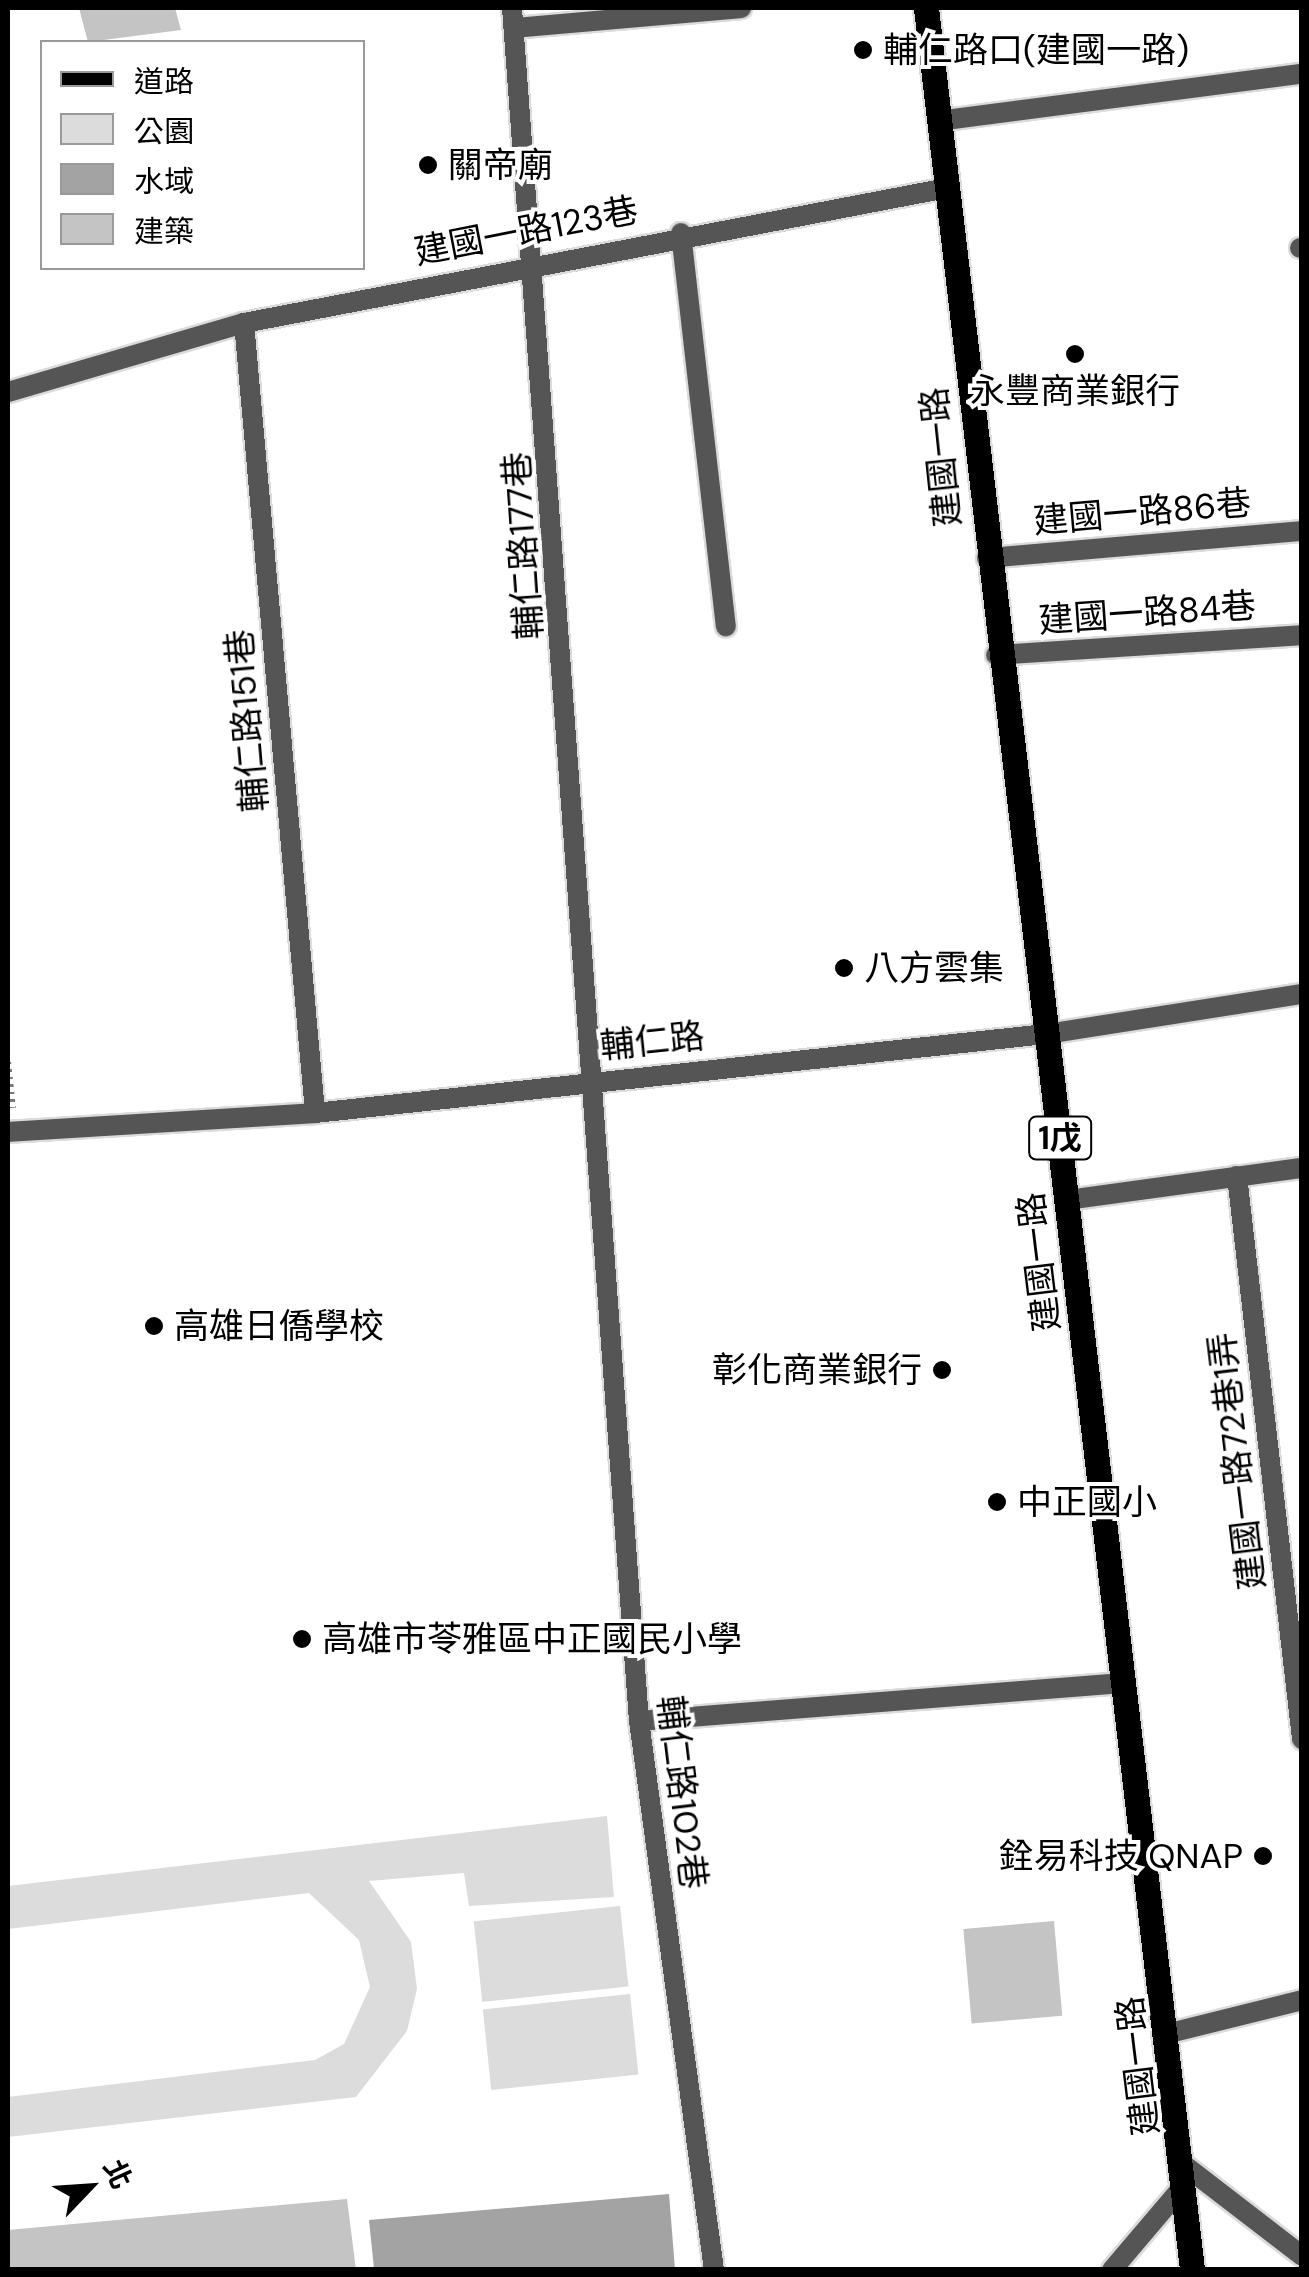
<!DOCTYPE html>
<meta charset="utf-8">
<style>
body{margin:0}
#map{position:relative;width:1309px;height:2277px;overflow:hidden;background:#fff;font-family:"DM Sans","Noto Sans TC",sans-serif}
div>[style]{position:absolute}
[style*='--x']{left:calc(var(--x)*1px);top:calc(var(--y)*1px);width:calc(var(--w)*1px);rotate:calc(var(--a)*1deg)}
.green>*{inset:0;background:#dcdcdc;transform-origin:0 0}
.water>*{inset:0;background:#a3a3a3}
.building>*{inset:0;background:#c4c4c4;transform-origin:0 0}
.path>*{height:6px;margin-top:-3px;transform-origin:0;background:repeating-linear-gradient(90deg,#777 0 2.5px,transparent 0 7.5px)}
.roads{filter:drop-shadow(2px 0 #dbdbdb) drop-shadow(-2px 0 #dbdbdb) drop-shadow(0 2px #dbdbdb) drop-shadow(0 -2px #dbdbdb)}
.service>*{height:20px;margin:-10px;padding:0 10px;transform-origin:10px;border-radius:10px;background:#555}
.minor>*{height:20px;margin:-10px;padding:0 10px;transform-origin:10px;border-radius:10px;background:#555}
.primary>*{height:25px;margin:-12.5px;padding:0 12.5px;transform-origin:12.5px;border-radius:12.5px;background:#000}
.dots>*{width:28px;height:28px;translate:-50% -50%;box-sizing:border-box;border:5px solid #fff;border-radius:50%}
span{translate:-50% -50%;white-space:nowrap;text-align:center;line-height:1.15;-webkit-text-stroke:8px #fff;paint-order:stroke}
.shield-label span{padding:2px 8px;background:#fff;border:2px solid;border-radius:8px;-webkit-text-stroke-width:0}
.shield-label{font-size:32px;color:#000;font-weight:700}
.poi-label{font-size:35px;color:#000}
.left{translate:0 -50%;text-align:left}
.right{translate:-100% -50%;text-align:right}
.street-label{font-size:35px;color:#000}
.frame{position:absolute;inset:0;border:10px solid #000;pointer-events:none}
.legend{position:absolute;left:40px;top:40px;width:325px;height:230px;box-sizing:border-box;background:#fff;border:2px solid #999;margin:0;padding:12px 18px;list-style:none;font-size:30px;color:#000}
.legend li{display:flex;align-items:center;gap:20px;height:50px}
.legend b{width:50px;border:2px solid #999}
.north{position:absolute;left:40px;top:2137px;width:100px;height:100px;-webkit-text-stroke:8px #fff;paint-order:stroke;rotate:65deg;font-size:28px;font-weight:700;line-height:40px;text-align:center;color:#000}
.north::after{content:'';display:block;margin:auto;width:35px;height:45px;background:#000;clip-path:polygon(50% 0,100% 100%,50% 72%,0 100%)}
</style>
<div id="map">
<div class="green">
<div style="clip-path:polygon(607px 1816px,614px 1897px,469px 1906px,464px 1873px,369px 1881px,411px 1942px,417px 1989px,407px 2031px,356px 2097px,8px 2137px,8px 2097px,315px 2060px,344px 2044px,370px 1987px,359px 1940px,309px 1893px,8px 1929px,8px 1886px)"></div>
<div style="left:620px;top:1906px;width:81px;height:147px;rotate:84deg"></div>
<div style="left:630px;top:1994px;width:81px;height:148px;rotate:84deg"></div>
</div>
<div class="water">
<div style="clip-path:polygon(669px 2194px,675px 2269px,374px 2269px,369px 2220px)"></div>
</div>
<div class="building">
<div style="clip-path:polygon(79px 8px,175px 8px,181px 30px,88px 42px)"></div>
<div style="left:1054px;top:1921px;width:95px;height:91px;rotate:85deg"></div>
<div style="clip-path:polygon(347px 2199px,356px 2270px,8px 2270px,8px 2230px)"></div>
</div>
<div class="path">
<div style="--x:8;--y:1062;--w:46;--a:83.8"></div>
</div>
<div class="roads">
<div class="service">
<div style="--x:512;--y:8;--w:1718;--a:85.76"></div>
<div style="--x:639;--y:1721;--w:554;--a:82.22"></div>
<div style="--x:514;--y:28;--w:228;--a:-5"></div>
<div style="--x:681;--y:233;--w:396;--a:83.5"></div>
<div style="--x:244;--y:323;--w:793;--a:84.86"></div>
<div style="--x:639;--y:1721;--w:485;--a:-4.5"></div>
<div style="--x:1184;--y:2165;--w:149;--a:37.6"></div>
<div style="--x:1112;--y:2270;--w:111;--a:-49.7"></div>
</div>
<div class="minor">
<div style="--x:938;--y:121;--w:367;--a:-7.4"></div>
<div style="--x:1300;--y:248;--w:2;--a:0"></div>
<div style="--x:8;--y:392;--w:246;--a:-16.3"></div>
<div style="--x:244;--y:323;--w:716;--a:-10.87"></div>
<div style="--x:987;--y:558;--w:316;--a:-4.9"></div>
<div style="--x:996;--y:655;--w:307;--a:-3.7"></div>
<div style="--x:8;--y:1132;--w:308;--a:-3.5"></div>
<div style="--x:315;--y:1113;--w:735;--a:-6.17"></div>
<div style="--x:1046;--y:1034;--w:259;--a:-8.9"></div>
<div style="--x:1237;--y:1176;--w:567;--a:83.41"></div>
<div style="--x:1067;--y:1200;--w:237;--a:-7.8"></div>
<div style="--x:1170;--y:2033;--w:136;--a:-14"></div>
</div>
<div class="primary">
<div style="--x:926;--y:8;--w:2278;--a:83.29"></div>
</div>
</div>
<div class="dots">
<div style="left:863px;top:50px;background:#000"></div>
<div style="left:428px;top:165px;background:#000"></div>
<div style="left:1075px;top:354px;background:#000"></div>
<div style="left:844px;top:968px;background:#000"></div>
<div style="left:154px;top:1326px;background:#000"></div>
<div style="left:942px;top:1370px;background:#000"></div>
<div style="left:997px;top:1502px;background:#000"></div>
<div style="left:302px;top:1639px;background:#000"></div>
<div style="left:1263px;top:1856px;background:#000"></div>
</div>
<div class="shield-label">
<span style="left:1060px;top:1138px">1戊</span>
</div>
<div class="poi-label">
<span class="left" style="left:883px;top:50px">輔仁路口(建國一路)</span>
<span class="left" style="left:448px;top:165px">關帝廟</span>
<span style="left:1075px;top:391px">永豐商業銀行</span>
<span class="left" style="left:864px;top:968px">八方雲集</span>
<span class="left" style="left:174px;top:1326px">高雄日僑學校</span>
<span class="right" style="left:922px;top:1370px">彰化商業銀行</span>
<span class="left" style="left:1017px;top:1502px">中正國小</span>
<span class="left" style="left:322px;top:1639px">高雄市苓雅區中正國民小學</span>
<span class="right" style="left:1243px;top:1856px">銓易科技 QNAP</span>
</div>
<div class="street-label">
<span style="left:526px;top:231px;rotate:-11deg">建國一路123巷</span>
<span style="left:941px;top:457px;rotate:-96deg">建國一路</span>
<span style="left:1142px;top:512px;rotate:-5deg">建國一路86巷</span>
<span style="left:523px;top:546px;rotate:-94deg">輔仁路177巷</span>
<span style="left:1147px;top:613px;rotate:-4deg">建國一路84巷</span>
<span style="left:247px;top:721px;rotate:-95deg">輔仁路151巷</span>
<span style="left:652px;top:1041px;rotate:-6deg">輔仁路</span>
<span style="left:1039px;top:1262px;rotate:-97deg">建國一路</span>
<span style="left:1237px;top:1461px;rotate:-97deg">建國一路72巷1弄</span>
<span style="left:682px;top:1792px;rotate:83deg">輔仁路102巷</span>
<span style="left:1138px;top:2066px;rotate:-97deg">建國一路</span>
</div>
<div class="frame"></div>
<ul class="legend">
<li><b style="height:12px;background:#000"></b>道路</li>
<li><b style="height:28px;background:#dcdcdc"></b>公園</li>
<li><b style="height:28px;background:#a3a3a3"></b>水域</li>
<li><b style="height:28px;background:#c4c4c4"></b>建築</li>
</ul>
<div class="north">北</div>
</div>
